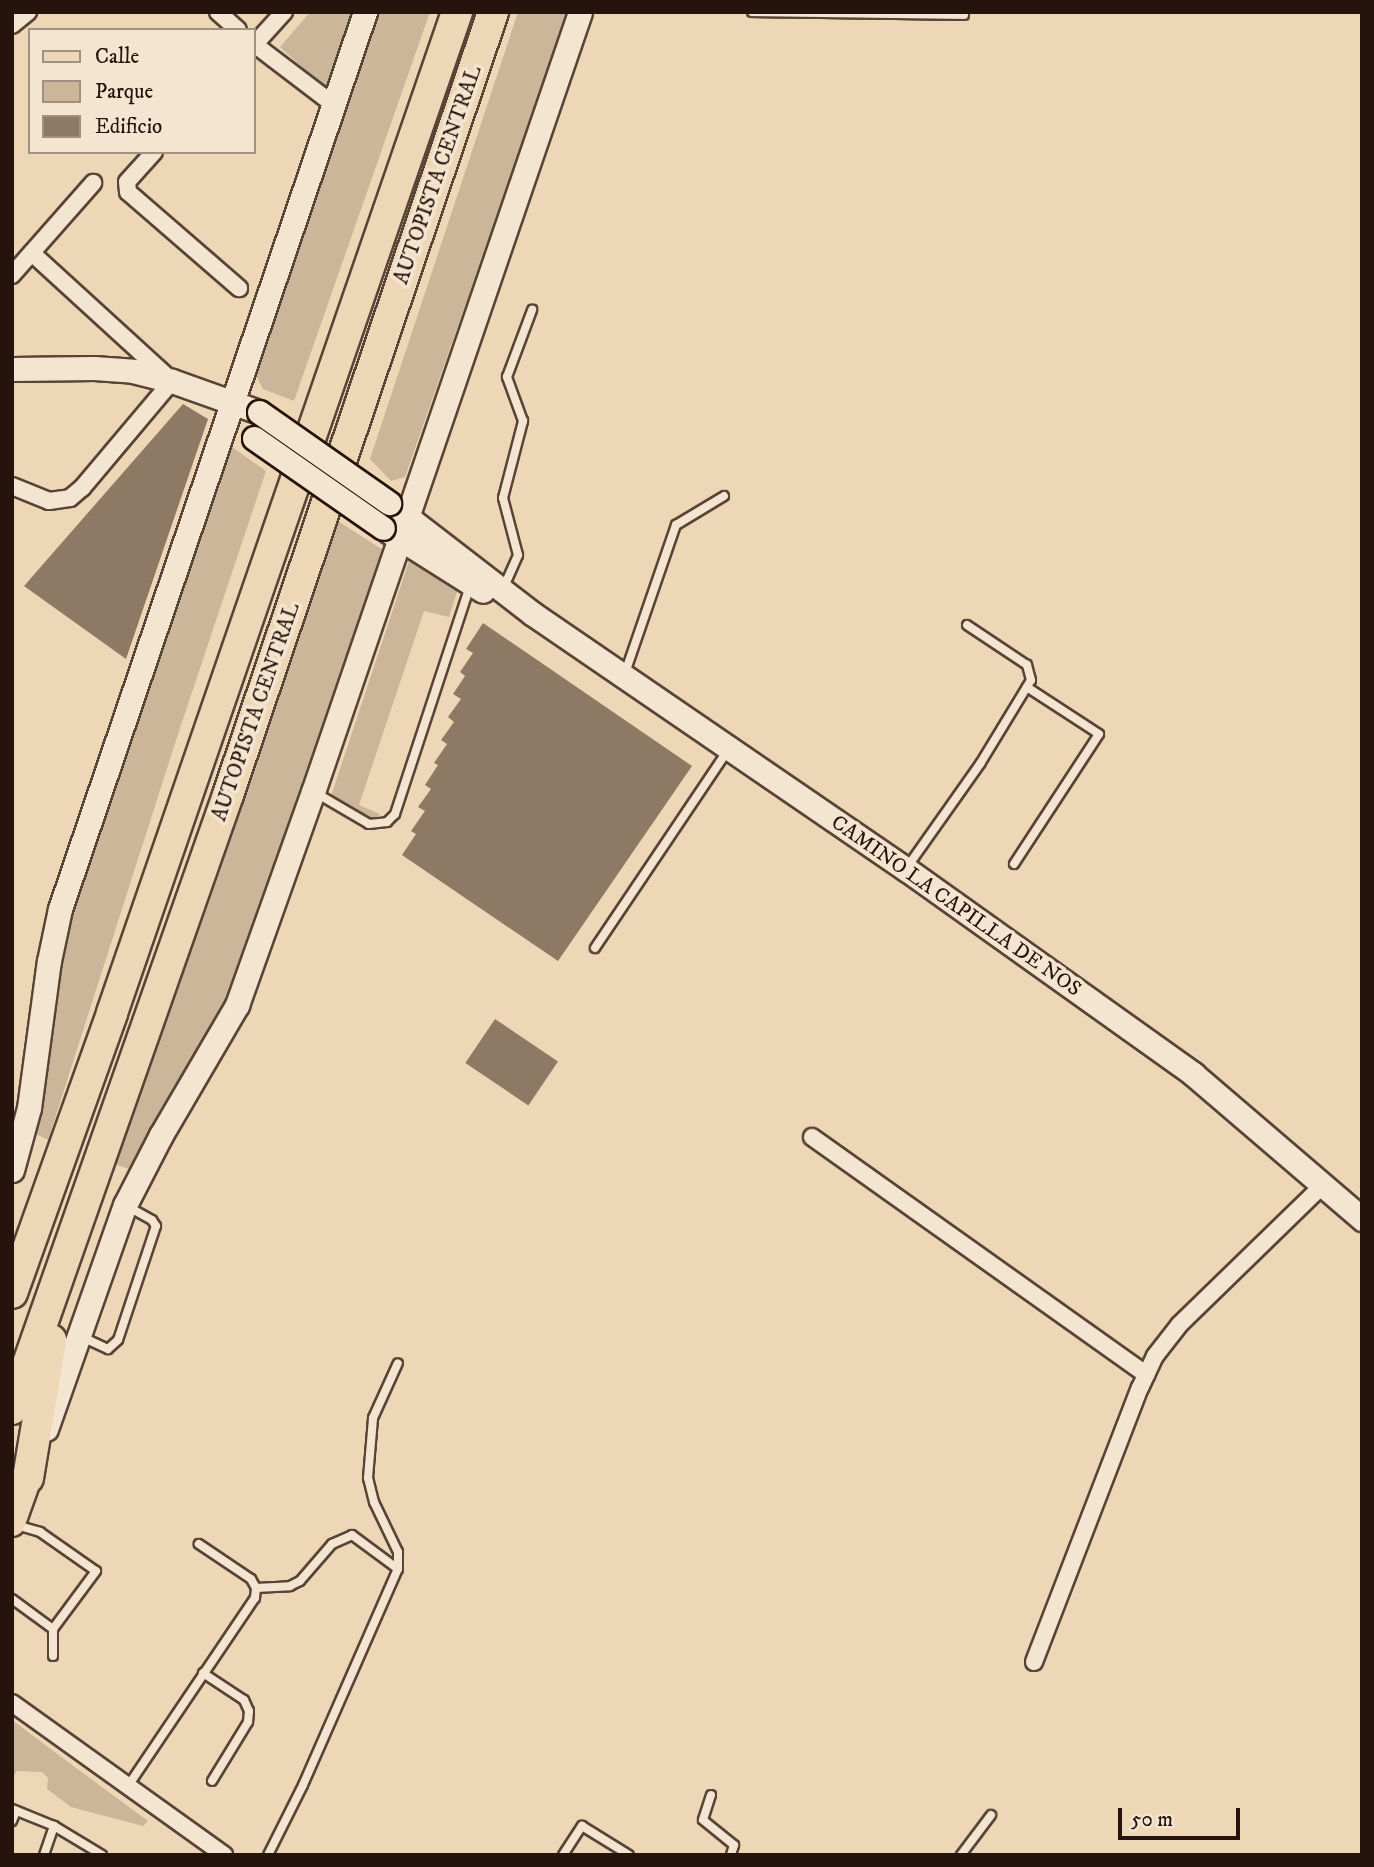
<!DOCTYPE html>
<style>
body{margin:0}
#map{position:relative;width:1374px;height:1867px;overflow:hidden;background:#eed7b7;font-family:"IM FELL DW Pica",serif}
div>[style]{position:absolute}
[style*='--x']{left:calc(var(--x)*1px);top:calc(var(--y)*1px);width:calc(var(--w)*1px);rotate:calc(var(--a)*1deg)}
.green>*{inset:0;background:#ccb69a}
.building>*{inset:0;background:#8e7964;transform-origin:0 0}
.roads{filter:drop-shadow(2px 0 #584436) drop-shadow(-2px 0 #584436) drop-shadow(0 2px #584436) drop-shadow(0 -2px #584436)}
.lane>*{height:8px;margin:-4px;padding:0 4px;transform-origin:4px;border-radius:4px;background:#f4e5d0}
.street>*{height:16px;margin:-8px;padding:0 8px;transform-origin:8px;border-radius:8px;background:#f4e5d0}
.secondary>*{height:23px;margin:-11.5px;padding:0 11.5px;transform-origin:11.5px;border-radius:11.5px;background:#f4e5d0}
.primary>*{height:26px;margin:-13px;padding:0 13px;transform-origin:13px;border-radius:13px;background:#eed7b7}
.highway>*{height:30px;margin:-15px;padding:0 15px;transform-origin:15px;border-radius:15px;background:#eed7b7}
.bridges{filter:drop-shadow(2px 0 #26130b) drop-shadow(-2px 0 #26130b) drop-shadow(0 2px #26130b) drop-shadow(0 -2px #26130b)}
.secondary-bridge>*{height:23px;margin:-11.5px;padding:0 11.5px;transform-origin:11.5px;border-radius:11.5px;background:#f4e5d0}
span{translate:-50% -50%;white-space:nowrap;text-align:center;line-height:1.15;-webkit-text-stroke:7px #f4e5d0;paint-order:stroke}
.street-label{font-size:21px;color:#26130b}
.frame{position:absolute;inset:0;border:14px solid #26130b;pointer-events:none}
.legend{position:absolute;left:28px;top:28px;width:228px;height:126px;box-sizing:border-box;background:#f4e5d0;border:2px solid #a29181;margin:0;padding:9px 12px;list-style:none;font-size:21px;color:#26130b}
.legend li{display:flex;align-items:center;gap:14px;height:35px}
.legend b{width:35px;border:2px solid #a29181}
.scale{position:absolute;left:1118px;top:1808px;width:122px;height:32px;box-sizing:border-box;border:4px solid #26130b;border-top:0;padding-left:9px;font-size:21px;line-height:24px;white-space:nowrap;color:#26130b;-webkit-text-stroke:5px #f4e5d0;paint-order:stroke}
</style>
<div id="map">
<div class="green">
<div style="clip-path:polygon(310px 12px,353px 12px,326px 89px,280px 47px)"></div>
<div style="clip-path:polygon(378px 12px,430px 12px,294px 401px,263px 389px,255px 373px)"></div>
<div style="clip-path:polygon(518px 12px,568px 12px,405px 477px,391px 481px,370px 459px)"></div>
<div style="clip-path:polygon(232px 447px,266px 471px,179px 731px,48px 1140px,36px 1134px,69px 911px)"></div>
<div style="clip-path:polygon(338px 521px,383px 550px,254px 940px,211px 1031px,161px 1112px,131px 1170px,115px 1164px)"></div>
<div style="clip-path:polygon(409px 561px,420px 563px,458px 589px,449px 617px,424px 611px,359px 805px,380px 814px,376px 819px,370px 819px,331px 796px)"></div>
<div style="clip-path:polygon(12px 1720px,64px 1759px,148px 1821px,143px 1826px,71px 1807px,47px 1789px,48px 1778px,42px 1772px,17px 1771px,12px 1779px)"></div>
</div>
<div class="building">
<div style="clip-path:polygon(183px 404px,208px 419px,126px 659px,24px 586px)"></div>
<div style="clip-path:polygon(483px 623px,692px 766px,558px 961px,402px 855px,416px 834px,411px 831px,425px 811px,418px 807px,431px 789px,425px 785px,438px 765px,434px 763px,447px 744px,441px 740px,454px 722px,448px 717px,461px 699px,453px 694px,465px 676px,460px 672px,473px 653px,466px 649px)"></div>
<div style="left:495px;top:1019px;width:76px;height:53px;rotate:34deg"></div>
</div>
<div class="roads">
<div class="lane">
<div style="--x:752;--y:12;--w:212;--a:0.8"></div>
<div style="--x:503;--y:589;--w:37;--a:-66"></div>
<div style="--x:518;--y:555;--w:59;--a:-104.7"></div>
<div style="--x:503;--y:498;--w:80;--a:-75.4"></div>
<div style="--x:523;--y:421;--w:47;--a:-110"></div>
<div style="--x:507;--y:377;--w:72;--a:-69.5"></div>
<div style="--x:625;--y:673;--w:157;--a:-71"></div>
<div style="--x:676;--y:525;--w:56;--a:-31.1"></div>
<div style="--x:316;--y:793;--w:61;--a:30.3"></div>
<div style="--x:369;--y:824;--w:18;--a:-6"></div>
<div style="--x:387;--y:822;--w:11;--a:-45"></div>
<div style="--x:395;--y:814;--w:240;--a:-71.8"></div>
<div style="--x:1014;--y:864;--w:155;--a:-56.8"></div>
<div style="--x:1099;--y:734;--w:86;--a:-146.9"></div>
<div style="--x:908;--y:866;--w:125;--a:-54.8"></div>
<div style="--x:980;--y:764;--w:98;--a:-58.7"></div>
<div style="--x:1031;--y:680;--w:16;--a:-105"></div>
<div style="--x:1027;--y:665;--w:72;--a:-146.3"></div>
<div style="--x:595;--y:948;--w:239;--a:-56.1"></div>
<div style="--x:80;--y:1336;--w:31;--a:25"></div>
<div style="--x:108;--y:1349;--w:13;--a:-42"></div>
<div style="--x:118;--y:1340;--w:120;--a:-71.6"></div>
<div style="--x:156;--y:1226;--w:7;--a:-124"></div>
<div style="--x:152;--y:1220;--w:29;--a:-151"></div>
<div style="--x:16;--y:1525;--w:25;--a:16"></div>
<div style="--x:40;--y:1532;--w:68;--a:34.9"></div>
<div style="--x:96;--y:1571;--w:72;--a:126.6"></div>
<div style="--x:256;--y:1588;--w:34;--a:-3"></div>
<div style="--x:290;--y:1586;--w:11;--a:-27"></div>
<div style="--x:300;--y:1581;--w:49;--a:-49.1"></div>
<div style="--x:332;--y:1544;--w:22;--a:-24"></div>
<div style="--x:352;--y:1535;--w:57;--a:36.5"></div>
<div style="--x:12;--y:1599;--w:51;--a:36.2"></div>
<div style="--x:53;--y:1629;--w:27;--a:90"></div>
<div style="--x:203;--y:1673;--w:49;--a:33.4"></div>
<div style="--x:244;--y:1700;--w:12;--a:66"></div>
<div style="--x:249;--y:1711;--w:11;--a:95"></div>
<div style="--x:248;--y:1722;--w:69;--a:121.4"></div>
<div style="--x:128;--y:1786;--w:227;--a:-56"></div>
<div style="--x:255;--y:1598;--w:10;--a:-84"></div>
<div style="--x:256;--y:1588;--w:10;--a:-119"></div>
<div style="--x:251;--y:1579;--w:63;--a:-146.1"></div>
<div style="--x:711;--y:1795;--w:26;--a:108"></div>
<div style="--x:703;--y:1820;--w:40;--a:39"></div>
<div style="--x:734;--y:1845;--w:10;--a:107"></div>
<div style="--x:12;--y:1809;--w:45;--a:22"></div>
<div style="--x:54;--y:1826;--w:56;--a:31.1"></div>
<div style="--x:12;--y:1821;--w:11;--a:-68"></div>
<div style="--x:44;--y:1855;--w:31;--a:-71"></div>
<div style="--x:268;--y:1855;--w:78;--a:-63.4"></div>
<div style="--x:303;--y:1785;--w:236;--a:-66.3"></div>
<div style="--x:398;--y:1569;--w:17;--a:-90"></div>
<div style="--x:398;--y:1552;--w:55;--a:-115.6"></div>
<div style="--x:374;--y:1502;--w:25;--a:-104"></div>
<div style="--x:368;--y:1478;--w:60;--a:-85.2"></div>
<div style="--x:373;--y:1418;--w:60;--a:-65.6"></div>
<div style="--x:563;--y:1855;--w:35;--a:-57"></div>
<div style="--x:582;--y:1826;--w:55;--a:31.7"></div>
<div style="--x:961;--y:1855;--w:50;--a:-53.1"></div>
</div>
<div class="street">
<div style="--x:218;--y:12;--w:27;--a:42"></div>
<div style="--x:12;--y:25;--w:21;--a:-39"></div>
<div style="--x:254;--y:44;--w:101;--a:37.3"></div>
<div style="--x:254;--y:45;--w:45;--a:-47.7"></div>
<div style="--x:154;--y:152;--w:40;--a:132"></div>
<div style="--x:127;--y:182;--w:10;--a:84"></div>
<div style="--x:128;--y:192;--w:147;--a:40.9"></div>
<div style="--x:12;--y:275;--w:123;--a:-48.6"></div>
<div style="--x:12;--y:486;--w:40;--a:22"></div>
<div style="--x:49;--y:501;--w:21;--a:-8"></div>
<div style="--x:70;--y:498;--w:16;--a:-40"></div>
<div style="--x:82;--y:488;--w:140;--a:-49.9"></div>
<div style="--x:172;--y:381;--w:190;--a:-137.6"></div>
<div style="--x:812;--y:1137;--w:410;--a:35.4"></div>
<div style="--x:1034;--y:1662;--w:294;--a:-68.9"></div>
<div style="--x:1140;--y:1388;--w:35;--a:-65"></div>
<div style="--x:1155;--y:1356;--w:39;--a:-52"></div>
<div style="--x:1179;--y:1325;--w:201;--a:-44.2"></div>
<div style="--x:12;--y:1703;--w:261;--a:35.6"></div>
</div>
<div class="secondary">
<div style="--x:12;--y:369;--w:82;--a:-0.7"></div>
<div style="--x:94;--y:368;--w:39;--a:4"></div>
<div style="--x:133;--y:371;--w:40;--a:14.4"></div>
<div style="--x:172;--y:381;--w:92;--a:19.6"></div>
<div style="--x:397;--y:509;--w:172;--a:37.7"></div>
<div style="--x:533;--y:614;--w:452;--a:34.4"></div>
<div style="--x:906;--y:869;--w:353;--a:35.5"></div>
<div style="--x:1193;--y:1074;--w:223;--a:40.6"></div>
<div style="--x:388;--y:531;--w:112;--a:32.3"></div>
<div style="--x:12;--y:1170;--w:64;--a:-74.7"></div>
<div style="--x:29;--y:1108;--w:148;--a:-82.3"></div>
<div style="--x:49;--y:961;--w:53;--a:-78.1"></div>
<div style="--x:60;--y:909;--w:947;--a:-71.22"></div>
<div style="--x:46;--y:1429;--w:238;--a:-70.6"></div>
<div style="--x:125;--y:1205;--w:79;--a:-62.8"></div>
<div style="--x:161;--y:1135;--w:151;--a:-59.7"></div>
<div style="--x:237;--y:1005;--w:226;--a:-70.4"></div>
<div style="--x:313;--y:792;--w:824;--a:-71.1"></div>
</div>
<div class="primary">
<div style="--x:12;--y:1523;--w:48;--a:-70.4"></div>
</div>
<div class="highway">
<div style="--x:12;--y:1293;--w:297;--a:-70.3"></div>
<div style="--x:112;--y:1013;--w:1059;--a:-70.98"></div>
<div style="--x:12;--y:1409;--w:651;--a:-70.62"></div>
<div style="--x:228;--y:795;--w:827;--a:-71.3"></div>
<div style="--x:28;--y:1478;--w:140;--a:-80.5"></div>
</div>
</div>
<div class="bridges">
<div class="secondary-bridge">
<div style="--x:259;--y:412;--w:159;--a:35"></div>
<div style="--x:254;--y:438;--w:157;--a:34.9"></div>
</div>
</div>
<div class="street-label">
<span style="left:438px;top:175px;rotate:-71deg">AUTOPISTA CENTRAL</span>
<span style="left:256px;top:712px;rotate:-71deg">AUTOPISTA CENTRAL</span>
<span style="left:956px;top:906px;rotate:35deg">CAMINO LA CAPILLA DE NOS</span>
</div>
<div class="frame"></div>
<ul class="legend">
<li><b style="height:9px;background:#eed7b7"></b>Calle</li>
<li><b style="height:19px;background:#ccb69a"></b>Parque</li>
<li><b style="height:19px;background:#8e7964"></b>Edificio</li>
</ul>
<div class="scale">50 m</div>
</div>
